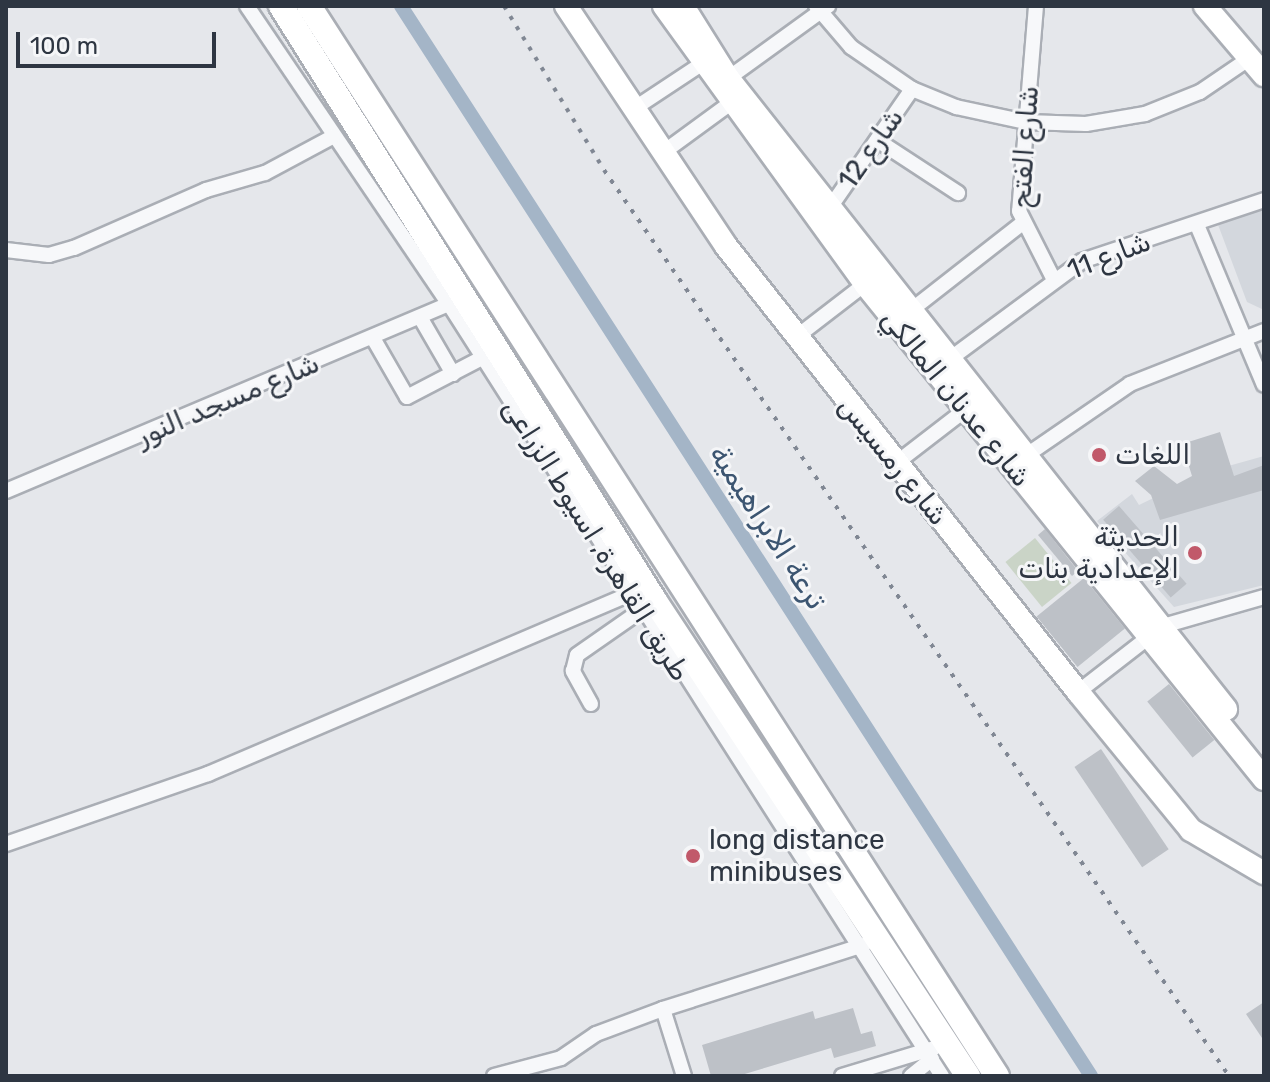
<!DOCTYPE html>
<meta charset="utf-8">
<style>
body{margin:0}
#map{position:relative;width:1270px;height:1082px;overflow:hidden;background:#e5e7eb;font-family:Rubik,Vazirmatn,sans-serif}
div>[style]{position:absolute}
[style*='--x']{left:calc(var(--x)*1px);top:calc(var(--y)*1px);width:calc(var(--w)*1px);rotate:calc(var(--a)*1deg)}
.built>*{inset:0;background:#d3d7dd}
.green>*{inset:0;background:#cad4c7;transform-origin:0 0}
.canal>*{height:14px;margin:-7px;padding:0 7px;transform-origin:7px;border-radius:7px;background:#a4b5c7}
.building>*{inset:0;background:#bdc1c7;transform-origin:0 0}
.roads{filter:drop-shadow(2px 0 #aaaeb5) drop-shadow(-2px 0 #aaaeb5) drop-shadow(0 2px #aaaeb5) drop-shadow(0 -2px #aaaeb5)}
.minor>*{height:14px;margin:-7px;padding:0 7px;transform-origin:7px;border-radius:7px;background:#f7f8fa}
.secondary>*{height:22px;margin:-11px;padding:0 11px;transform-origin:11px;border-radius:11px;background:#fff}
.trunk>*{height:24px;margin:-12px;padding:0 12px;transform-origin:12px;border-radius:12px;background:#fff}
.rail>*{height:4px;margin-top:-2px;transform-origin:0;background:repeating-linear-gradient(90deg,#808793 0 4px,transparent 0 12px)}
.dots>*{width:22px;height:22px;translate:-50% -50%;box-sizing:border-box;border:4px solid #f5f6f8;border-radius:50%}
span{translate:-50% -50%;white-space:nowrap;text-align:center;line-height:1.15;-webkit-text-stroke:6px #f5f6f8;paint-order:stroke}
.street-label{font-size:28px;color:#2e3642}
.poi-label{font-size:28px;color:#2e3642}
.left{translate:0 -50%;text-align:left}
.right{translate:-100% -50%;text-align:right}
.water-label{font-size:30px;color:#3c5571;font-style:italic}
.frame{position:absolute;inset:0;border:8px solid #2e3642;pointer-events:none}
.scale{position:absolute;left:16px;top:32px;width:200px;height:36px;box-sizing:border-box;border:4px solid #2e3642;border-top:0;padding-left:10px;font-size:24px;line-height:28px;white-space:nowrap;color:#2e3642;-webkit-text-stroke:6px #f5f6f8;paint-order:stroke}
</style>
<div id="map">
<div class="built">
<div style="clip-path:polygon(1264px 205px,1264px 310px,1247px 302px,1217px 222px)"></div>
<div style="clip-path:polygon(1264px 456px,1264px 585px,1174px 607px,1097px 521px,1132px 494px,1139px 505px,1207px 472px)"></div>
</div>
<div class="green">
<div style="left:1035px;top:538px;width:58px;height:38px;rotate:51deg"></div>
</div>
<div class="canal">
<div style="--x:401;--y:6;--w:1273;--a:57.18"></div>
</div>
<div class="building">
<div style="clip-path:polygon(1220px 432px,1234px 476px,1264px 465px,1264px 490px,1160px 520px,1151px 495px,1135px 481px,1154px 466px,1177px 484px,1192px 476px,1182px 444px)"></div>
<div style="left:1119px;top:506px;width:103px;height:21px;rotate:49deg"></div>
<div style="clip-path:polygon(1045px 529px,1078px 571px,1072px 576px,1038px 535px)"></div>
<div style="left:1084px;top:578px;width:65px;height:61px;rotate:51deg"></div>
<div style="left:1169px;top:684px;width:72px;height:28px;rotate:51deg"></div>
<div style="left:1101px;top:749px;width:121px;height:32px;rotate:56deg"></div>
<div style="clip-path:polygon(1264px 1002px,1264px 1041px,1246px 1014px)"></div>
<div style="clip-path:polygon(853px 1008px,861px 1034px,872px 1031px,876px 1046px,834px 1058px,831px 1048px,738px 1076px,711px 1076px,702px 1045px,813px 1011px,815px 1019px)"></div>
</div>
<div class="roads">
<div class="minor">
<div style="--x:247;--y:6;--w:360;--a:55.9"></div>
<div style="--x:449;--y:304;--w:916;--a:57.44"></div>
<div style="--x:816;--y:6;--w:54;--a:49.5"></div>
<div style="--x:851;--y:47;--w:74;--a:34.5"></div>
<div style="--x:912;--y:89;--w:48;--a:22.2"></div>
<div style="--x:956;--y:107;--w:72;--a:12.1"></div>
<div style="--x:1026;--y:122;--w:60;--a:1.9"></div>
<div style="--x:1086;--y:124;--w:60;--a:-9.6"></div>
<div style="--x:1145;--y:114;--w:59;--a:-21.8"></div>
<div style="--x:1200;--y:92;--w:60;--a:-34.2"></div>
<div style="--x:1036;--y:6;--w:206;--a:94.7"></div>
<div style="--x:1019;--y:211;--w:75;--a:63.1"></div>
<div style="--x:723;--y:82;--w:130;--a:-35.9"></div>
<div style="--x:632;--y:110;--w:82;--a:-33.5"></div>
<div style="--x:877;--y:140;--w:97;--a:33.2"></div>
<div style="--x:661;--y:154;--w:83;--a:-36.2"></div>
<div style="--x:829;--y:209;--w:146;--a:-55.3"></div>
<div style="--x:1197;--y:225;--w:173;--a:67.3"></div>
<div style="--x:6;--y:250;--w:43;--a:6.6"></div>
<div style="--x:49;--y:255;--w:26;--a:-16"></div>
<div style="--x:74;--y:248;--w:144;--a:-23.7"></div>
<div style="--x:206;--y:190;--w:61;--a:-16.1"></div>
<div style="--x:265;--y:173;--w:78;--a:-28.2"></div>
<div style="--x:910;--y:311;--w:140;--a:-38"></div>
<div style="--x:420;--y:317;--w:66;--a:59.9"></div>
<div style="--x:373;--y:338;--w:68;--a:60"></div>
<div style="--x:407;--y:397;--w:85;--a:-27.5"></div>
<div style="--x:795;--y:338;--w:88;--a:-37.6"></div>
<div style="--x:943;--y:364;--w:173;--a:-36.5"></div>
<div style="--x:1082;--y:261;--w:192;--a:-18.5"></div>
<div style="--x:1021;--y:459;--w:132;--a:-34.5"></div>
<div style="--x:1130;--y:384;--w:144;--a:-21.6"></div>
<div style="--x:895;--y:464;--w:88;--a:-37.6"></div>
<div style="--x:6;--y:491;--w:481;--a:-22.9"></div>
<div style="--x:1078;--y:692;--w:108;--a:-37.8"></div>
<div style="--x:1163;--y:626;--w:105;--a:-16"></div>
<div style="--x:591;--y:704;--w:38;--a:-119"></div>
<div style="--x:573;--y:671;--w:16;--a:-76"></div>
<div style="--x:577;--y:655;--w:77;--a:-34.9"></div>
<div style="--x:6;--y:844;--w:214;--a:-19.1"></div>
<div style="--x:208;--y:774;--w:458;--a:-23.1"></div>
<div style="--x:663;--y:1009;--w:70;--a:72.6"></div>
<div style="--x:494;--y:1076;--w:69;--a:-15"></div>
<div style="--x:561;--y:1058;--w:42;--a:-34.4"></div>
<div style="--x:596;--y:1034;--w:72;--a:-20.5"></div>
<div style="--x:663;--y:1009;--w:211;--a:-17.7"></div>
<div style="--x:842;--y:1076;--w:96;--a:-16.9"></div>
<div style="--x:911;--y:1076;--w:27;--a:-39"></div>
</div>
<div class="secondary">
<div style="--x:566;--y:6;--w:288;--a:56.3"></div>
<div style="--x:726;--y:246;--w:568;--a:51.72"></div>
<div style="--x:1078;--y:692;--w:178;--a:50.7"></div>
<div style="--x:1191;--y:830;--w:85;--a:30.5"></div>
<div style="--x:664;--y:6;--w:343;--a:54.1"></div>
<div style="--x:865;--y:284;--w:636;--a:51.13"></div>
<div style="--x:683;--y:6;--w:85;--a:58"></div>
<div style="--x:728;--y:78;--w:804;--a:51.72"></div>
<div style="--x:1205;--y:6;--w:91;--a:49.5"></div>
</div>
<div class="trunk">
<div style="--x:281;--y:6;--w:703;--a:57.85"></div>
<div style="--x:655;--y:601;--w:569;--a:56.62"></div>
<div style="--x:309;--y:6;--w:1272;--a:57.26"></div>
</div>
</div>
<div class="rail">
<div style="--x:504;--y:6;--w:192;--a:58.6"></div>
<div style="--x:604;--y:170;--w:1101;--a:55.4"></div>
</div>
<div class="dots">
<div style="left:1099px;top:455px;background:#c1596a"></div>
<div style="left:1195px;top:553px;background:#c1596a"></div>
<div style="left:693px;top:856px;background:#c1596a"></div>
</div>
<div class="street-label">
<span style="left:1025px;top:147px;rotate:-86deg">شارع الفتح</span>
<span style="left:871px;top:149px;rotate:-55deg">شارع 12</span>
<span style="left:1109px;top:256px;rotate:-21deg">شارع 11</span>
<span style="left:956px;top:398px;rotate:51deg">شارع عدنان المالكي</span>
<span style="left:228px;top:400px;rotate:-23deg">شارع مسجد النور</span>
<span style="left:893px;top:461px;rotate:51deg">شارع رمسيس</span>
<span style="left:596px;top:540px;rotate:58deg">طريق القاهرة, اسيوط الزراعى</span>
</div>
<div class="poi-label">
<span class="left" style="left:1115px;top:455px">اللغات</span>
<span class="right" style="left:1179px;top:553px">الحديثة<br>الإعدادية بنات</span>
<span class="left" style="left:709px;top:856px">long distance<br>minibuses</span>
</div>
<div class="water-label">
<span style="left:768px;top:527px;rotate:57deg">ترعة الابراهيمية</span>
</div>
<div class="frame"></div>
<div class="scale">100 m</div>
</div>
